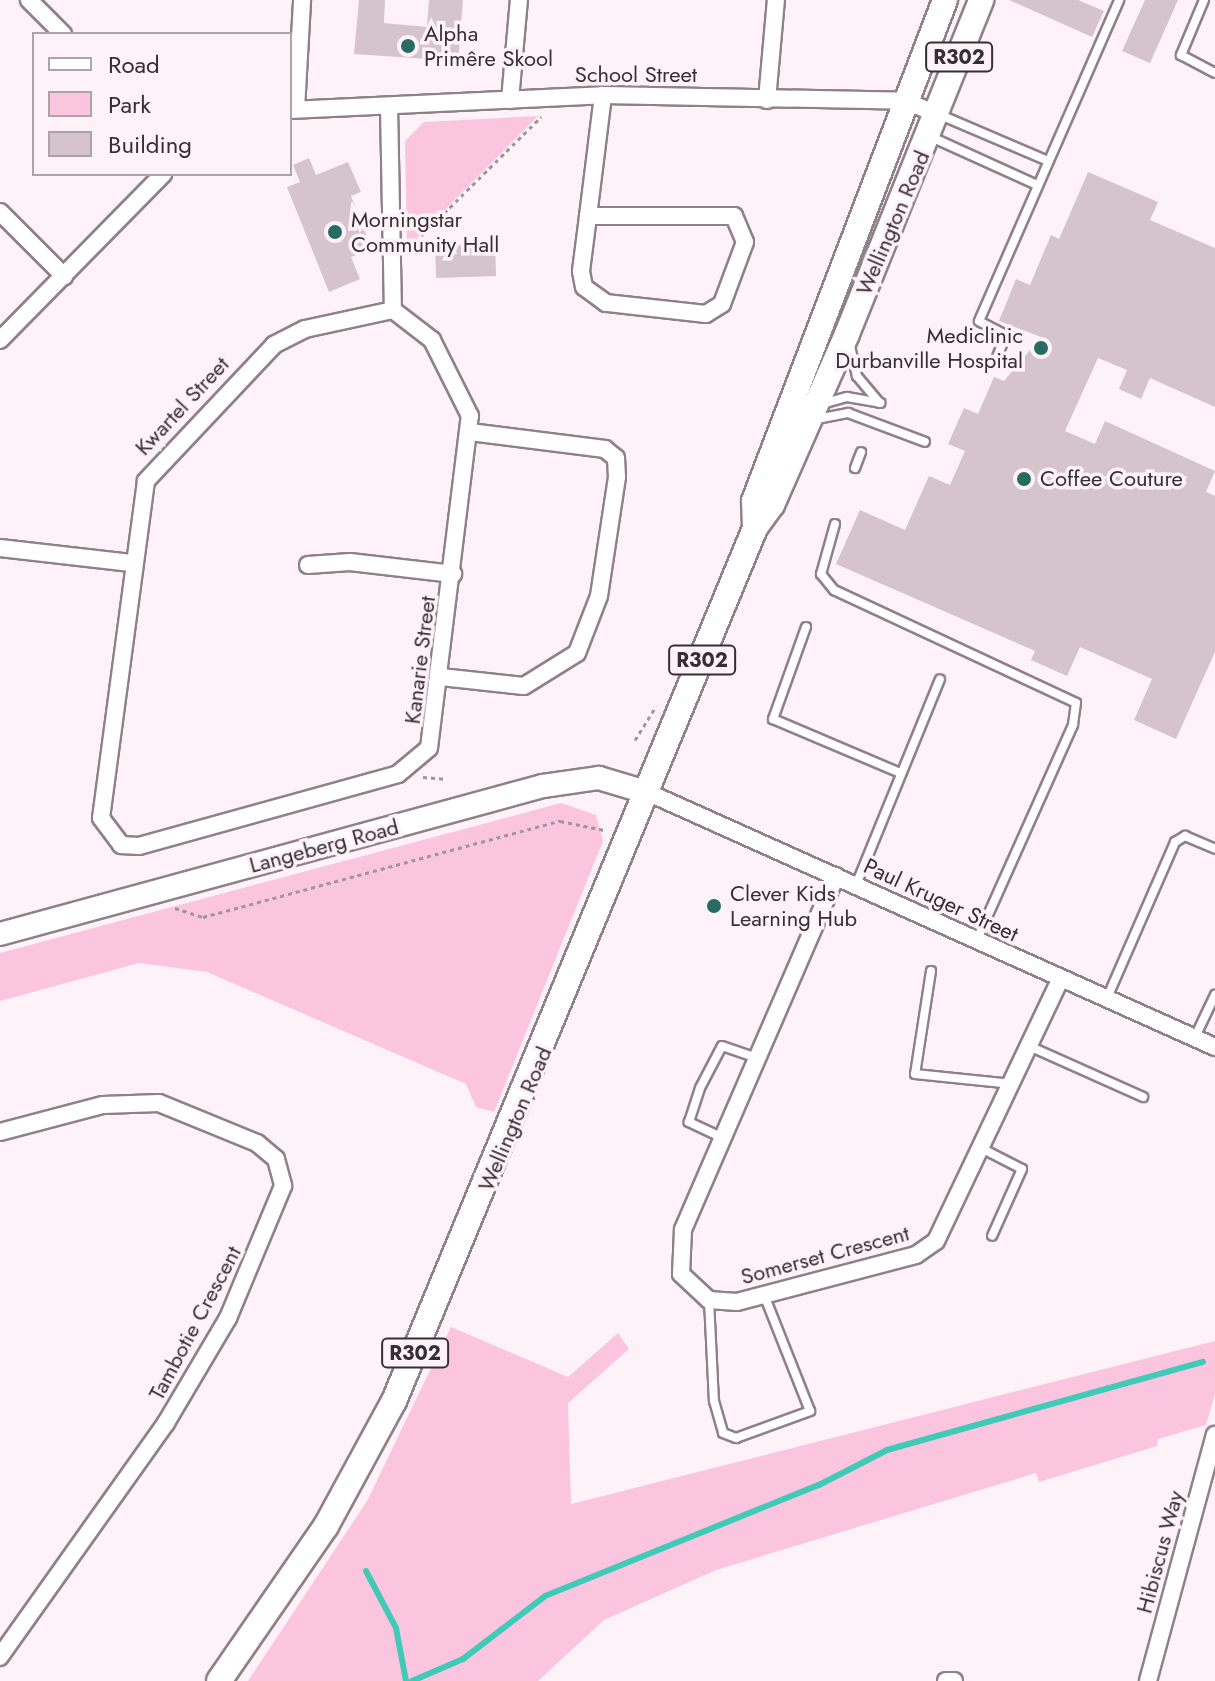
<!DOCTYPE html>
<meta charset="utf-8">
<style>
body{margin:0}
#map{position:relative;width:1215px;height:1681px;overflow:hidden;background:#fdf2f7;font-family:Jost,sans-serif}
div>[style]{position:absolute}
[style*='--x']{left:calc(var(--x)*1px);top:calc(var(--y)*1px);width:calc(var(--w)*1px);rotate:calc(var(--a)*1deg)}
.green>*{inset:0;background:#fcc5df}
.stream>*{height:6px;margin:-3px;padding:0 3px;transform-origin:3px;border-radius:3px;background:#3fcbb7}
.building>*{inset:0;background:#d6c4cc;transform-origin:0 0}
.path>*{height:3px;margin-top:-1.5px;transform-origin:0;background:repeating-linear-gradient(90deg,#9f969a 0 4px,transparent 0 8px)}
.roads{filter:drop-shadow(2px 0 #908088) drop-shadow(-2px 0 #908088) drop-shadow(0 2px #908088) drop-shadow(0 -2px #908088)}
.lane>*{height:8px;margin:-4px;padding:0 4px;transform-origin:4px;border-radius:4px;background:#fff}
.street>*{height:16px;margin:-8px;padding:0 8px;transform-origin:8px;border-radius:8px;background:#fff}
.secondary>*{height:22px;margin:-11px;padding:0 11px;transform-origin:11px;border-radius:11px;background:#fff}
.primary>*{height:24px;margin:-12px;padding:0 12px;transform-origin:12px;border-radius:12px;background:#fff}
.dots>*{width:22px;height:22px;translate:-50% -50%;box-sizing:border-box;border:4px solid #fdf2f7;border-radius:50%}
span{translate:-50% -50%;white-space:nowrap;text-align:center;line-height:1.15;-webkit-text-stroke:7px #fdf2f7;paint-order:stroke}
.shield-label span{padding:2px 6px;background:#fdf2f7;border:2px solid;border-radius:6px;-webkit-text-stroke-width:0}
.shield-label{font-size:20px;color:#352e32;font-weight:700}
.poi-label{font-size:22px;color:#352e32}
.left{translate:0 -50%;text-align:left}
.right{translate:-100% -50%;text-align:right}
.street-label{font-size:22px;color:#352e32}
.legend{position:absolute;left:32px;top:32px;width:260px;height:144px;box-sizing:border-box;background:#fdf2f7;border:2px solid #ada4a8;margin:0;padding:10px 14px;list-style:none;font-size:24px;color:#352e32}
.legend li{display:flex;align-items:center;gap:16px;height:40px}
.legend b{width:40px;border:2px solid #ada4a8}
</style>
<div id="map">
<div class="green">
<div style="clip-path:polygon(538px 116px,407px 248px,405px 141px,424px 122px)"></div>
<div style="clip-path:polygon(561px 803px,596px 815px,603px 841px,494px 1112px,476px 1107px,466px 1084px,207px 972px,139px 963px,0 1001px,0 953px)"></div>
<div style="clip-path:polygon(451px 1327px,568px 1377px,618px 1333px,629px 1349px,568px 1403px,571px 1504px,1215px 1341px,1215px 1394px,1206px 1425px,1158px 1439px,1157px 1446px,1039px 1482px,1036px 1473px,716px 1570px,604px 1620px,538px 1681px,248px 1681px,367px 1501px)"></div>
</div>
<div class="stream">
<div style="--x:366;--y:1571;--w:64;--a:62.2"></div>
<div style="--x:396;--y:1628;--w:54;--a:79.3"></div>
<div style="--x:412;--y:1681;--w:56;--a:-23.3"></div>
<div style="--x:463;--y:1659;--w:103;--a:-37.5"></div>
<div style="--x:545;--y:1596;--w:296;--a:-22.1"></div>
<div style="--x:819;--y:1485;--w:76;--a:-27.2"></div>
<div style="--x:887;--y:1450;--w:328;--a:-15.6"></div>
</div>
<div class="building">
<div style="clip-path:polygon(359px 0,385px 0,384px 23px,427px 27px,429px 0,463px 0,458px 61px,354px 54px)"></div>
<div style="clip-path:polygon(1009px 0,1078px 0,1104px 11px,1092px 37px)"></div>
<div style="clip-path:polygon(1145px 0,1178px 0,1150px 63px,1122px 51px)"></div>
<div style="clip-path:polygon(309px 158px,316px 175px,348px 162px,361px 192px,351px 196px,372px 249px,351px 257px,360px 279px,329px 292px,287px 187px,300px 182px,293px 165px)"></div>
<div style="clip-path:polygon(1088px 172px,1158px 202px,1150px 220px,1215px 248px,1215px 407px,1150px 378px,1141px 399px,1119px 389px,1127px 370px,1098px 358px,1065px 431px,1095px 444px,1105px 421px,1215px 471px,1206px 492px,1215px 496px,1215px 652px,1176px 739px,1134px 720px,1152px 679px,1080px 647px,1067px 676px,1031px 660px,1035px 651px,836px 564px,860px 510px,905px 530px,929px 476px,950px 485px,965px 451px,948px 444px,964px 408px,978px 414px,994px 377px,1004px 381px,1041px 337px,999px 321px,1016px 279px,1030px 285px,1051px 235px,1059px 239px)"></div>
<div style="left:495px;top:244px;width:32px;height:60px;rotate:88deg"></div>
</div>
<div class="path">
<div style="--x:410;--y:247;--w:185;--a:-44.8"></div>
<div style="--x:635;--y:740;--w:40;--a:-58"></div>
<div style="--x:423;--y:777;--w:24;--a:5"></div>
<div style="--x:175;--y:908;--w:29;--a:18"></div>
<div style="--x:203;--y:917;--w:370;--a:-15.1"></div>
<div style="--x:560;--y:821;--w:45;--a:11.6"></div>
</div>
<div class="roads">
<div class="lane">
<div style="--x:1204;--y:0;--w:60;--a:112.7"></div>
<div style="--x:1181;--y:55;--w:38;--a:28"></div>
<div style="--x:938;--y:114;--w:120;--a:23.1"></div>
<div style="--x:929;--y:136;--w:119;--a:24.4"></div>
<div style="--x:850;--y:346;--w:31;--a:77"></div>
<div style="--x:857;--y:376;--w:35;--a:50"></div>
<div style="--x:995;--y:362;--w:29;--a:-68"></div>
<div style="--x:1006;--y:335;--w:30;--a:-153"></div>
<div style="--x:979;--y:321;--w:350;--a:-66.4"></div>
<div style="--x:822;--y:404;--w:26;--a:-16"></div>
<div style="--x:847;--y:397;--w:34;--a:10"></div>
<div style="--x:817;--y:419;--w:32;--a:-11"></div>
<div style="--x:848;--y:413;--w:82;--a:20.6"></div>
<div style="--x:855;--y:468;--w:17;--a:-69"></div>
<div style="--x:835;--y:524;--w:52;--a:105.6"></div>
<div style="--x:821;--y:574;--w:21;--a:51"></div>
<div style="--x:834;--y:590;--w:267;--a:25"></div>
<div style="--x:1076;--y:703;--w:22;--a:98"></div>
<div style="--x:1073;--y:725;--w:235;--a:114.1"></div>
<div style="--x:806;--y:627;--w:98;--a:109.7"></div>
<div style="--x:773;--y:719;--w:138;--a:23"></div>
<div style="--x:856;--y:885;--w:222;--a:-67.8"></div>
<div style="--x:931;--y:971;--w:104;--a:98.8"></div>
<div style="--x:915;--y:1074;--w:98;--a:5.9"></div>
<div style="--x:1107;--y:998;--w:170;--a:-66.4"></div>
<div style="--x:1175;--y:842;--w:12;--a:-31"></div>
<div style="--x:1185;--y:836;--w:33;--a:23"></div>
<div style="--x:1195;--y:1037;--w:47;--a:-64.5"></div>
<div style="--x:1029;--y:1046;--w:125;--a:24.1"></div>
<div style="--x:723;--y:1138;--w:38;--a:-155"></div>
<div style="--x:689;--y:1122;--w:36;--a:-72"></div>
<div style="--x:700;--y:1088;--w:47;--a:-62.4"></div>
<div style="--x:722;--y:1046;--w:37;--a:19"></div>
<div style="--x:981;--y:1148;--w:46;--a:27.1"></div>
<div style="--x:1022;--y:1169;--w:73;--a:114.1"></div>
<div style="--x:709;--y:1300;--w:101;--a:87.2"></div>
<div style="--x:714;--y:1401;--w:33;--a:74"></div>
<div style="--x:723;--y:1433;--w:14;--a:21"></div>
<div style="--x:736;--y:1438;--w:79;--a:-20"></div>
<div style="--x:810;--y:1411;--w:125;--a:-111.6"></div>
</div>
<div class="street">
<div style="--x:29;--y:0;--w:48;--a:45"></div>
<div style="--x:510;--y:100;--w:100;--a:-84.9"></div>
<div style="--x:767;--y:100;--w:100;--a:-84.9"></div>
<div style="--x:389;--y:106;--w:204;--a:88.9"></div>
<div style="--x:393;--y:310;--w:90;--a:167.8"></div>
<div style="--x:305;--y:329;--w:35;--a:153"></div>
<div style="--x:274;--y:345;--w:187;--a:133.3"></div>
<div style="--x:146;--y:481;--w:340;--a:97.6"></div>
<div style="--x:101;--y:818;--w:34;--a:53"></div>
<div style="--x:121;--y:845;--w:18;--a:3"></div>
<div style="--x:139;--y:846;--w:269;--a:-15.5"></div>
<div style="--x:398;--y:774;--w:40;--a:-40"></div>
<div style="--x:429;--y:748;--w:335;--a:-83"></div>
<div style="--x:470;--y:416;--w:85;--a:-116.6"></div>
<div style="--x:432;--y:340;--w:49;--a:-142.4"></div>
<div style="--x:296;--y:109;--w:109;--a:-86.8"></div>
<div style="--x:290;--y:110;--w:313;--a:-2.7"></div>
<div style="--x:603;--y:95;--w:303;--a:1.1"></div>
<div style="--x:906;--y:101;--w:34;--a:23"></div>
<div style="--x:0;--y:212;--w:91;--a:45"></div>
<div style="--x:588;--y:216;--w:146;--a:0"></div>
<div style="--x:734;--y:216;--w:28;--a:67"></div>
<div style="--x:745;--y:242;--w:66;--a:110.4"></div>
<div style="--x:722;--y:304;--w:19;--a:148"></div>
<div style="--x:706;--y:314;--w:101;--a:-173.7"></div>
<div style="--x:606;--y:303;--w:27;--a:-144"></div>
<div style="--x:584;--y:287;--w:16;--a:-101"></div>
<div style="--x:581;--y:271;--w:55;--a:-82.7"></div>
<div style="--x:588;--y:216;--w:122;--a:-82.9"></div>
<div style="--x:0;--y:340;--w:233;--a:-45.5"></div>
<div style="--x:0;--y:548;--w:132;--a:6.5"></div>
<div style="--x:308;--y:565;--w:42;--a:-4.1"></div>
<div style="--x:350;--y:562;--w:104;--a:6.6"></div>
<div style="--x:441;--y:677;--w:83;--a:6.2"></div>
<div style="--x:524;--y:686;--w:62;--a:-31.9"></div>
<div style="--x:577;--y:653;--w:61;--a:-68.9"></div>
<div style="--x:599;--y:596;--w:120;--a:-81.4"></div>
<div style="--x:617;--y:477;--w:19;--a:-93"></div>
<div style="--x:616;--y:458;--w:14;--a:-141"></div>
<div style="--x:605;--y:449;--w:136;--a:-172.8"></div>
<div style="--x:649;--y:793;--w:620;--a:24.17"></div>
<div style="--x:836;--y:876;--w:386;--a:113.4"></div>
<div style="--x:683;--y:1230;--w:44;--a:92.6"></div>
<div style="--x:681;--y:1274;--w:38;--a:43"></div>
<div style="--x:709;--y:1300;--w:28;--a:4"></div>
<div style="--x:737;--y:1302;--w:185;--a:-14.7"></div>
<div style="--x:916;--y:1255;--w:24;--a:-35"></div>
<div style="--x:936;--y:1241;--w:291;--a:-64.6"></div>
<div style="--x:0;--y:1132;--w:106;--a:-14.7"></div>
<div style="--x:103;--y:1105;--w:56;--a:-2"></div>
<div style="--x:159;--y:1103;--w:106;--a:22.2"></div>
<div style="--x:257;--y:1143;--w:25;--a:40"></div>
<div style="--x:276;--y:1159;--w:28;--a:75"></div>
<div style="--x:283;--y:1186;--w:143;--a:112.6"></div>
<div style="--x:228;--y:1318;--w:122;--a:120.6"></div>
<div style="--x:166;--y:1423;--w:287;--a:125.4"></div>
<div style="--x:946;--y:1681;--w:8;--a:0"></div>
<div style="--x:1148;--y:1681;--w:255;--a:-74.8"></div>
</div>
<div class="secondary">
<div style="--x:0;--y:934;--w:563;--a:-15.25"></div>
<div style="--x:543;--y:786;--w:57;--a:-8.1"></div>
<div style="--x:599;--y:778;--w:52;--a:16.7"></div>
</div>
<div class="primary">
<div style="--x:755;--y:528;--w:27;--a:-92"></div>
<div style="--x:754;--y:501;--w:536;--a:-69.13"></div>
<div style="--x:219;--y:1681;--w:188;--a:-55.4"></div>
<div style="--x:326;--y:1526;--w:142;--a:-61.5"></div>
<div style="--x:394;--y:1401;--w:945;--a:-67.53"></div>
<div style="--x:755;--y:528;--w:29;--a:-54"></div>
<div style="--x:772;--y:505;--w:187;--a:-66.3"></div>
<div style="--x:847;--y:334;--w:360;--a:-68.1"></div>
</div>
</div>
<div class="dots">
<div style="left:408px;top:46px;background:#266c62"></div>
<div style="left:335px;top:232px;background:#266c62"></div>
<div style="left:1041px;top:348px;background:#266c62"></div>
<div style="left:1024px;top:479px;background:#266c62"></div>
<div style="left:714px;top:906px;background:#266c62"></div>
</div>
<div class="shield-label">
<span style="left:959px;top:57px">R302</span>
<span style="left:702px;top:660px">R302</span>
<span style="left:415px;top:1353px">R302</span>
</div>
<div class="poi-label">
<span class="left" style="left:424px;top:46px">Alpha<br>Primêre Skool</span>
<span class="left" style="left:351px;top:232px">Morningstar<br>Community Hall</span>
<span class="right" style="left:1023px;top:348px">Mediclinic<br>Durbanville Hospital</span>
<span class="left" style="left:1040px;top:479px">Coffee Couture</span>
<span class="left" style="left:730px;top:906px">Clever Kids<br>Learning Hub</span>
</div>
<div class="street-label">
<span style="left:636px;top:75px">School Street</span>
<span style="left:893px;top:223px;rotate:-67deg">Wellington Road</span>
<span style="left:182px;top:406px;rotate:-47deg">Kwartel Street</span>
<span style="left:420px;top:660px;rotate:-83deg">Kanarie Street</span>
<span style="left:324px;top:846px;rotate:-15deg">Langeberg Road</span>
<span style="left:941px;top:900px;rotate:25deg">Paul Kruger Street</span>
<span style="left:515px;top:1119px;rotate:-67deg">Wellington Road</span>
<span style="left:825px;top:1255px;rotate:-15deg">Somerset Crescent</span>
<span style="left:195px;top:1323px;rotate:-62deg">Tambotie Crescent</span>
<span style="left:1160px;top:1552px;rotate:-75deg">Hibiscus Way</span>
</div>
<ul class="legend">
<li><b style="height:10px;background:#fff"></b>Road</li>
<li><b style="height:22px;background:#fcc5df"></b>Park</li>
<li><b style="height:22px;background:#d6c4cc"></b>Building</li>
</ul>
</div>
